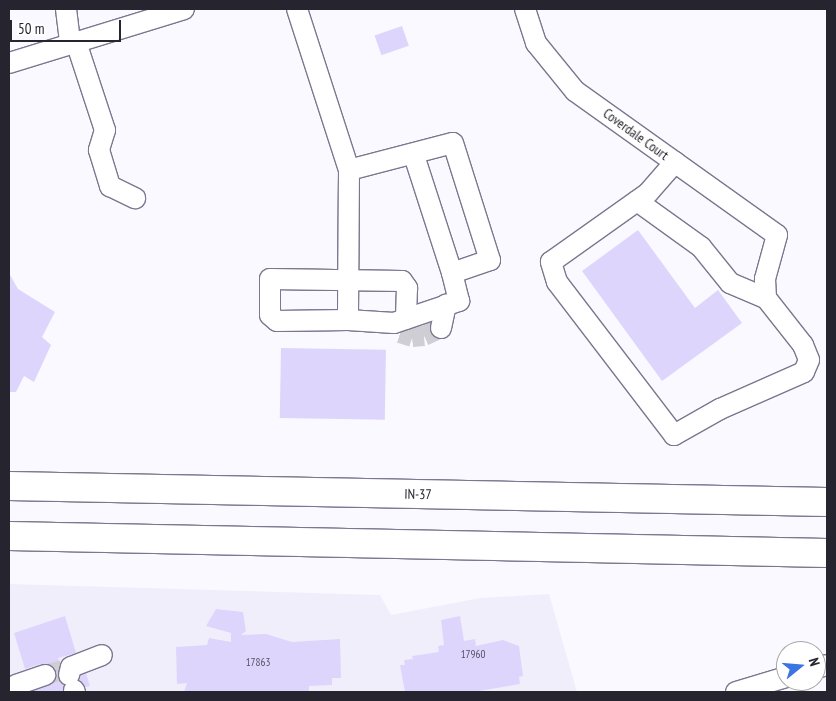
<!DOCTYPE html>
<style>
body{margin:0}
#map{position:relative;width:836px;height:701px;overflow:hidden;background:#faf9ff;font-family:"PT Sans Narrow",sans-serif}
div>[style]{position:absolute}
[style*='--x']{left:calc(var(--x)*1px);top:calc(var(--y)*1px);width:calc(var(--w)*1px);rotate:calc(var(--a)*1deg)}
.built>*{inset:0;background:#f1eefc}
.building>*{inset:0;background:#ded5fd;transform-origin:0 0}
.minor-tunnel>*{height:20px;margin-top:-10px;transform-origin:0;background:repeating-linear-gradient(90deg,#d0ced5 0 20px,transparent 0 30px)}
.roads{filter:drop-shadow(1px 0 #7c768f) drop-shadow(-1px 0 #7c768f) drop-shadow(0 1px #7c768f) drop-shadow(0 -1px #7c768f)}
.minor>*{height:20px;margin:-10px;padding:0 10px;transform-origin:10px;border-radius:10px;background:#fff}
.highway>*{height:28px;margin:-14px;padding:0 14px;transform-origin:14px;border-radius:14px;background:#fff}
span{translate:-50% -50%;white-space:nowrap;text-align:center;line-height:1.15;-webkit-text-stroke:4.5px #fff;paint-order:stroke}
.number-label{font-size:11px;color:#545062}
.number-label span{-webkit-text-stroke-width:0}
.street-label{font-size:14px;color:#26242e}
.frame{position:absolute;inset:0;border:10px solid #26242e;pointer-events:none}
.north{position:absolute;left:776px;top:641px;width:50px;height:50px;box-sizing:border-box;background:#fff;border:1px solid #a8a7ab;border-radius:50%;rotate:73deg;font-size:14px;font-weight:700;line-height:20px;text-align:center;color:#26242e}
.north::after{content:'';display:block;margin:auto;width:18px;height:22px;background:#3b74e3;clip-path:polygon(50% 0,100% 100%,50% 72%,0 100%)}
.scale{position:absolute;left:10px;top:20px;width:111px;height:22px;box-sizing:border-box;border:2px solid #26242e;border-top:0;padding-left:6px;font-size:15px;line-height:18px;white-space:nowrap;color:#26242e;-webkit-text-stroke:4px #fff;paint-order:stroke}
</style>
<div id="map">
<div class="built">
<div style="clip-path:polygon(9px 584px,380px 595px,391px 615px,480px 598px,549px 594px,577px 692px,9px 692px)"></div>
</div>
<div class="building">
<div style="left:402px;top:26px;width:21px;height:29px;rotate:71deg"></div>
<div style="clip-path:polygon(638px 230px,695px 308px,718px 290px,742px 323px,662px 381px,582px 271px)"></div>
<div style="clip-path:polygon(9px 273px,18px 289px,55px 312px,42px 337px,51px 345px,34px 382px,24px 376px,16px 392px,9px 392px)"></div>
<div style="left:281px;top:348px;width:105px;height:70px;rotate:1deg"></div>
<div style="clip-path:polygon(216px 609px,243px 612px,246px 631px,241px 635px,266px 634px,292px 642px,340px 639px,341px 678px,332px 678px,332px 685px,309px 686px,309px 692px,184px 692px,187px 683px,177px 684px,176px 647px,207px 645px,209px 638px,231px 642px,231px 633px,206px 626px)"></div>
<div style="clip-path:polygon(65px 616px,76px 653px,58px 658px,64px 677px,85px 670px,90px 686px,68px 692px,35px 692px,33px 687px,47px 682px,41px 664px,25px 669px,14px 633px)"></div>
<div style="clip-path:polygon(460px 616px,464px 641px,475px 639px,476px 646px,503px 640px,519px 646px,523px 676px,519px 677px,520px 684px,473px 692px,405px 692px,400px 665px,405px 665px,404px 660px,413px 659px,412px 656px,439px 652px,438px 646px,444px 645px,441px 620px)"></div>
</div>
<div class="minor-tunnel">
<div style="--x:400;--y:333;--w:13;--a:18"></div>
<div style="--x:412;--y:337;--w:12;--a:-5"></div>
<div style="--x:424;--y:336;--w:19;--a:-25"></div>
<div style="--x:45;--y:675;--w:18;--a:-16"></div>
</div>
<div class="roads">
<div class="minor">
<div style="--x:66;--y:9;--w:35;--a:83"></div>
<div style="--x:297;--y:9;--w:169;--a:72.1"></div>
<div style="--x:349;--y:170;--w:150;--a:90.4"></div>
<div style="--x:348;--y:320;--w:46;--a:3.7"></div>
<div style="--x:394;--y:323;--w:69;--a:-18.7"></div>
<div style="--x:459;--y:301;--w:29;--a:-104"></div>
<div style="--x:525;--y:9;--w:36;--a:72"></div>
<div style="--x:536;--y:43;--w:62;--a:50.9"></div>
<div style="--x:575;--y:91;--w:248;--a:35.5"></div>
<div style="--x:777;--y:235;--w:46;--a:105.3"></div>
<div style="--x:765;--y:279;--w:19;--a:87"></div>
<div style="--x:766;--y:298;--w:60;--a:51.8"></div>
<div style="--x:803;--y:345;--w:16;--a:68"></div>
<div style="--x:809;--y:360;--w:13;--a:113"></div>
<div style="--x:804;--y:372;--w:92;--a:156.2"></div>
<div style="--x:720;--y:409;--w:53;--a:150.5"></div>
<div style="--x:674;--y:435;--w:193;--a:-127.4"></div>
<div style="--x:557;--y:282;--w:21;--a:-107"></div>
<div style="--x:551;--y:262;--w:119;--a:-35.4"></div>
<div style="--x:648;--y:193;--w:41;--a:-48.9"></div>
<div style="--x:76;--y:42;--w:93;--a:71.8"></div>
<div style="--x:105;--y:130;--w:21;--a:107"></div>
<div style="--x:99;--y:150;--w:38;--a:73"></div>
<div style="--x:110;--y:186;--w:28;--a:26"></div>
<div style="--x:9;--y:63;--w:183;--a:-17.1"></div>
<div style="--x:349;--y:170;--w:107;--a:-14.6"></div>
<div style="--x:453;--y:143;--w:123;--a:72.5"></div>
<div style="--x:490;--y:260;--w:40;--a:161.1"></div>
<div style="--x:452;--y:273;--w:124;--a:-107.9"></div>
<div style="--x:637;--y:201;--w:79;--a:35.7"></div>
<div style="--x:701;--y:247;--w:46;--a:51.1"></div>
<div style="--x:730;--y:283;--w:39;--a:23"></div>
<div style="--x:348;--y:320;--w:71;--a:179.2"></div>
<div style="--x:277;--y:321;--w:9;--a:-139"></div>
<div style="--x:270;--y:315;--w:36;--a:-90"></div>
<div style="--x:270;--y:279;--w:132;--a:0.9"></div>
<div style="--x:402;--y:281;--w:9;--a:54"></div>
<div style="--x:407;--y:288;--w:31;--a:92"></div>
<div style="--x:441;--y:328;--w:24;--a:-78"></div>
<div style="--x:816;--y:668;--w:11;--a:-15"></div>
<div style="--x:69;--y:675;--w:8;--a:-76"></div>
<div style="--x:71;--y:667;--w:33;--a:-21"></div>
<div style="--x:16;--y:685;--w:31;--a:-19"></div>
<div style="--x:74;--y:690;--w:2;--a:63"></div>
<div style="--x:736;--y:692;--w:52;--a:-16.7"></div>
</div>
<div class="highway">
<div style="--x:9;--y:486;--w:818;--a:1.12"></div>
<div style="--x:9;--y:536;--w:818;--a:1.19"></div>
</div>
</div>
<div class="number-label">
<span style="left:473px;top:654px">17960</span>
<span style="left:258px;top:662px">17863</span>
</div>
<div class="street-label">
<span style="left:636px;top:134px;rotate:36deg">Coverdale Court</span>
<span style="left:418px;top:494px;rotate:1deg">IN-37</span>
</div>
<div class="frame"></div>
<div class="north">N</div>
<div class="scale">50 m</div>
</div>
